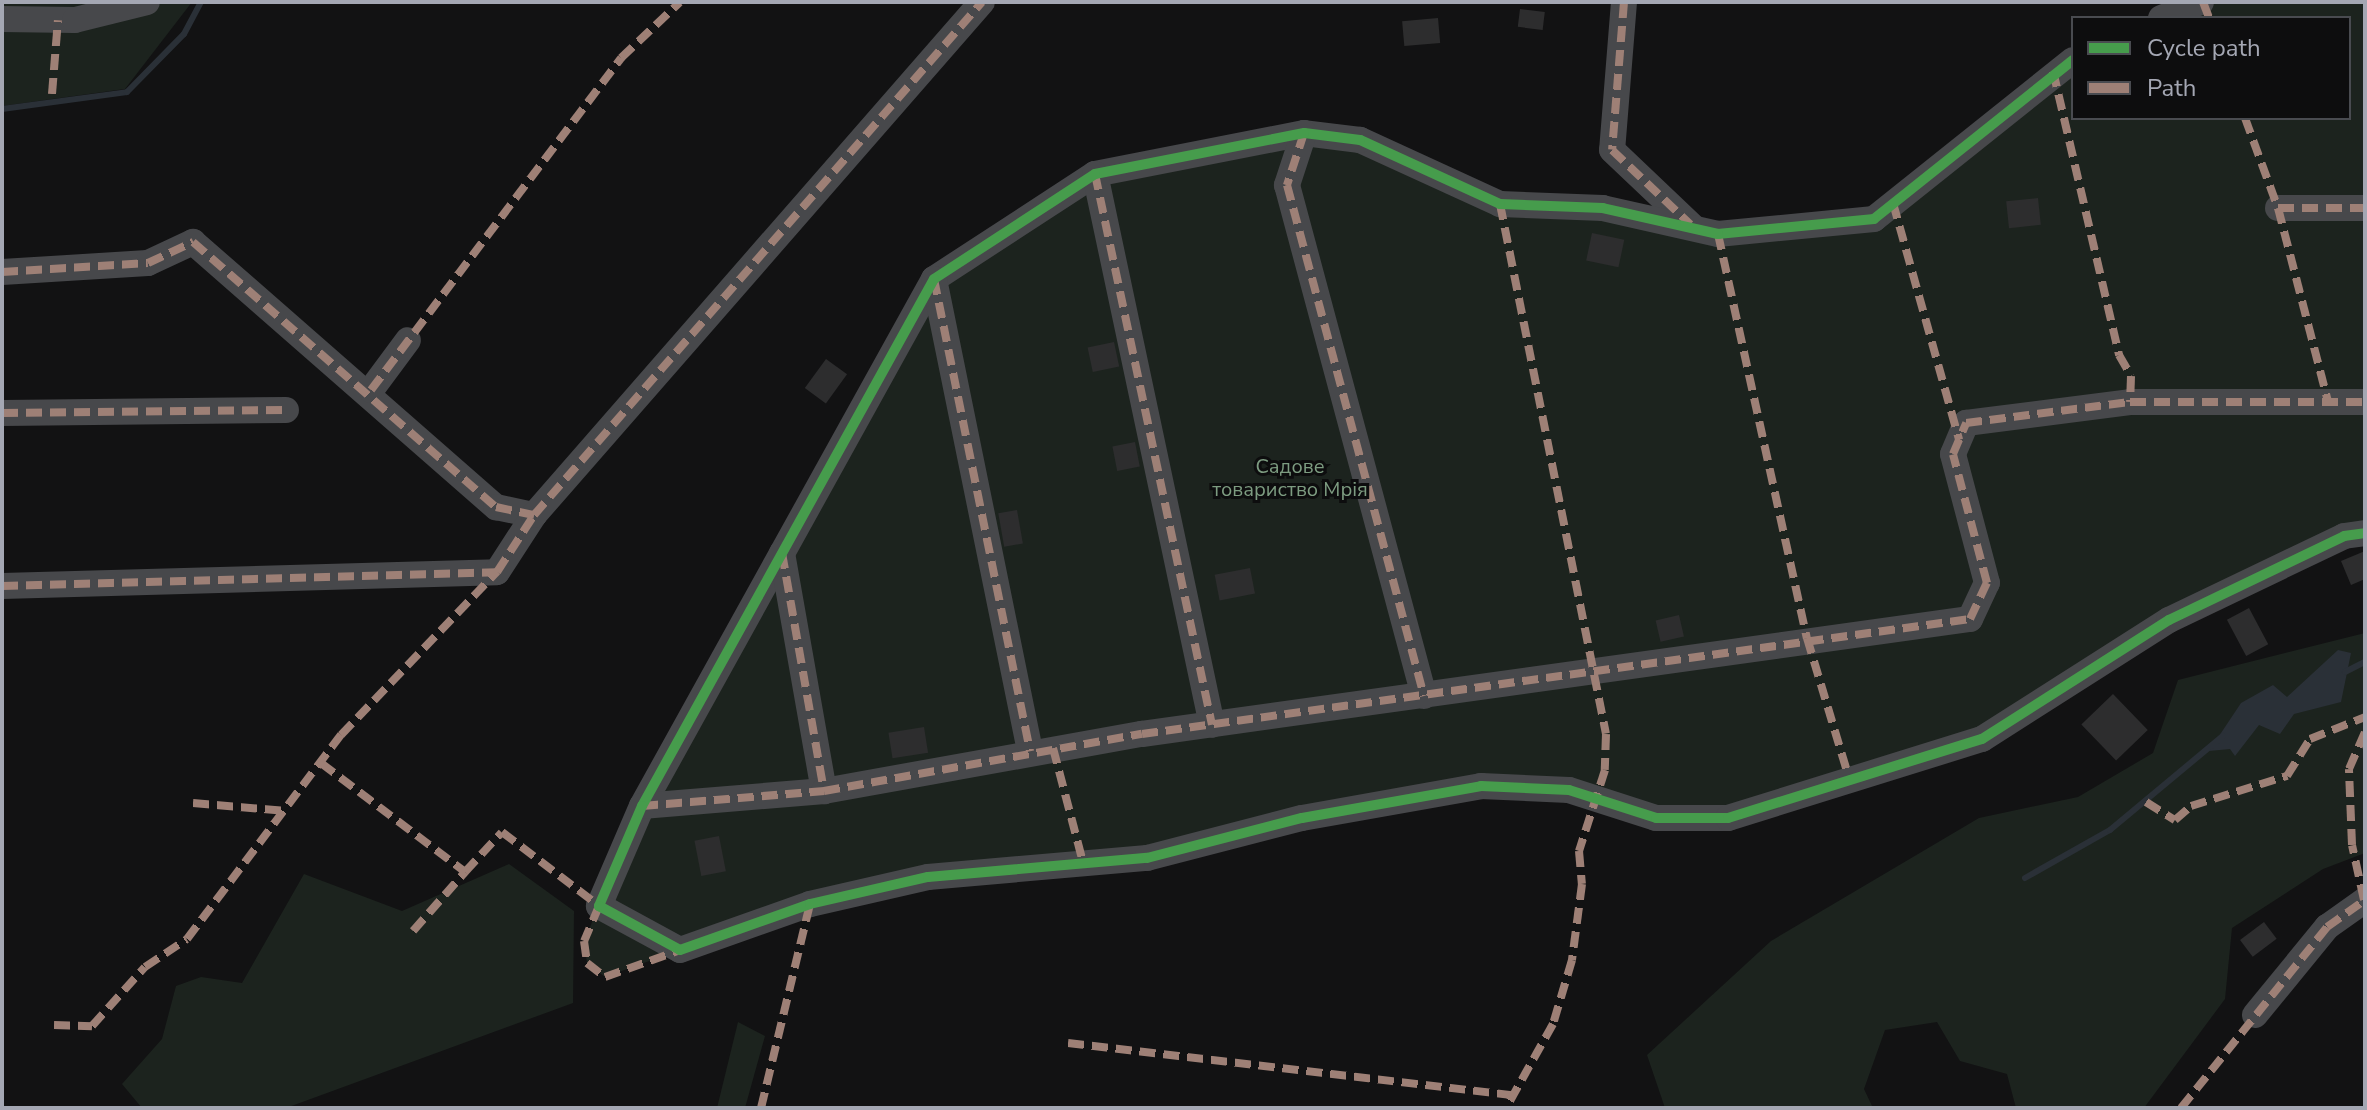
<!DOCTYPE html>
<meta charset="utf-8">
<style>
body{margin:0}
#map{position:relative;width:2367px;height:1110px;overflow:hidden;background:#121213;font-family:"Nunito Sans",sans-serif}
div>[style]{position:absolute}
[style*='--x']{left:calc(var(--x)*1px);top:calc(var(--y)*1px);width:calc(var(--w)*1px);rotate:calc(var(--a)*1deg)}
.green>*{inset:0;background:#1c231e}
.water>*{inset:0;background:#2a3037}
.stream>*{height:6px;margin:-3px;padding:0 3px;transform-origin:3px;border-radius:3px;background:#2a3037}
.building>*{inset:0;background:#2d2d2e;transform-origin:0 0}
.minor>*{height:26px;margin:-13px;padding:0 13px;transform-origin:13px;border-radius:13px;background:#47484b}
.quiet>*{height:8px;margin-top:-4px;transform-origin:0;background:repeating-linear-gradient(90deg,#9e8076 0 16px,transparent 0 24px)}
.cycleway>*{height:10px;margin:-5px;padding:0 5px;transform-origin:5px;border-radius:5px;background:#469c4c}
span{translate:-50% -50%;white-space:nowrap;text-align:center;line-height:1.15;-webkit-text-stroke:6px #0d0d0e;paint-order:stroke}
.park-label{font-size:20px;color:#7d9c81}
.frame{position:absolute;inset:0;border:4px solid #a4a7b3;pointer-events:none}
.legend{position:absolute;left:2071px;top:16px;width:280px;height:104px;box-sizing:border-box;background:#0d0d0e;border:2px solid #494b50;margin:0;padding:10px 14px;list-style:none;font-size:24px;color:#a4a7b3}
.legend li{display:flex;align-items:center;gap:16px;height:40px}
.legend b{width:40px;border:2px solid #494b50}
</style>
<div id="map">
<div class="green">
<div style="clip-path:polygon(2px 2px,192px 2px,125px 89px,2px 106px)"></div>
<div style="clip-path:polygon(2202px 2px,2365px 2px,2365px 533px,2344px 536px,1982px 739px,1728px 818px,1481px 786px,1147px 858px,928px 877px,749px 925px,605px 977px,587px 963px,584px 941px,599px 906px,934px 279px,1095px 174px,1304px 133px,1500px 204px,1718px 234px,1874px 219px,2073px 62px,2073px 118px,2349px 118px,2349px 18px,2167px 18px)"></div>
<div style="clip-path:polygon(2365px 633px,2365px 853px,2323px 869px,2232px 928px,2225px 999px,2144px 1108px,2016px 1108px,2007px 1074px,1960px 1061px,1937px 1022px,1885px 1030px,1864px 1089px,1873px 1108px,1665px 1108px,1647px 1055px,1771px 941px,1979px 818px,2078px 797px,2153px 753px,2178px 680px)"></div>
<div style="clip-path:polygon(509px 864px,574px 911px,573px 1003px,286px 1108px,142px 1108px,122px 1084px,162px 1039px,176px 986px,201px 977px,242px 983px,304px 874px,402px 911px)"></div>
<div style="clip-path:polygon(738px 1022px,765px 1036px,745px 1108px,717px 1108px)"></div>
</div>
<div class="water">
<div style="clip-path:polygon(2338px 650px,2351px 653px,2341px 702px,2294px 714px,2280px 734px,2259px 725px,2235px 756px,2230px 749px,2209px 751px,2241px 703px,2273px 685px,2287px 697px)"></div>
</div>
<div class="stream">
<div style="--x:2;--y:109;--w:126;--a:-7.7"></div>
<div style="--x:127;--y:92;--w:81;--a:-45.5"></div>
<div style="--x:184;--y:34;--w:36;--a:-62"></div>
<div style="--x:2345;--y:672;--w:22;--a:-27"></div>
<div style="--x:2025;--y:878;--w:98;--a:-29.5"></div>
<div style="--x:2110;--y:830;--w:147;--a:-39.8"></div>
</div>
<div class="building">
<div style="left:1520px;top:9px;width:25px;height:18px;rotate:7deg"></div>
<div style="left:1438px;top:18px;width:25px;height:36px;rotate:85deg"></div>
<div style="left:2038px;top:198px;width:27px;height:32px;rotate:84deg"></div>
<div style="left:1592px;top:233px;width:33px;height:28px;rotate:12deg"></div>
<div style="left:1114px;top:342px;width:25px;height:27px;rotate:78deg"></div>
<div style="left:826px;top:359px;width:26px;height:36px;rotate:36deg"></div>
<div style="left:1135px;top:442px;width:25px;height:23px;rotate:79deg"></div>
<div style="left:1017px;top:510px;width:34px;height:19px;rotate:80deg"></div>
<div style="clip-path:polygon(2365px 551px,2365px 579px,2351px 585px,2341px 561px)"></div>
<div style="left:1250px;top:568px;width:26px;height:36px;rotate:79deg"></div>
<div style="left:2249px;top:608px;width:41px;height:25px;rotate:62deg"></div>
<div style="left:1679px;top:615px;width:22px;height:24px;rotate:77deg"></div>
<div style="left:2113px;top:694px;width:50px;height:44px;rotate:46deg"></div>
<div style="left:924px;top:727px;width:26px;height:36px;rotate:81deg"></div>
<div style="left:719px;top:836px;width:36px;height:25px;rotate:79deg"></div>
<div style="left:2264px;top:922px;width:21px;height:30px;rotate:53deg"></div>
</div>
<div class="minor">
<div style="--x:1624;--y:2;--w:148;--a:94.6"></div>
<div style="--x:1612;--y:150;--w:112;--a:43.5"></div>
<div style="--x:2161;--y:18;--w:43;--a:-21.8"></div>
<div style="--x:2;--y:19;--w:73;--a:0.8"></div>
<div style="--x:75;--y:20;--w:74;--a:-14"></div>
<div style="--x:2073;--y:60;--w:255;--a:141.4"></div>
<div style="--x:1874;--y:219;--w:157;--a:174.5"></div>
<div style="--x:1718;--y:234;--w:118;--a:-167.3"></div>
<div style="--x:1603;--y:208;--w:103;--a:-177.8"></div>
<div style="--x:1500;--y:204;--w:154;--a:-155.4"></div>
<div style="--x:1360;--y:140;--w:56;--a:-172.9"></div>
<div style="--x:1304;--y:133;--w:213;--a:168.9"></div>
<div style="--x:1095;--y:174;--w:192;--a:146.9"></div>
<div style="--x:934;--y:279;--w:602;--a:118.99"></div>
<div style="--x:642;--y:806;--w:109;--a:113.3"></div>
<div style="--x:599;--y:906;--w:92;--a:28.5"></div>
<div style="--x:680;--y:950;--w:138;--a:-19.5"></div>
<div style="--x:810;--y:904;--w:121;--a:-12.9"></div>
<div style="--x:928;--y:877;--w:220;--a:-5"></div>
<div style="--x:1147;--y:858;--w:160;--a:-14.5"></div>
<div style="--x:1302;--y:818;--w:182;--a:-10.1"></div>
<div style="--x:1481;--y:786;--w:88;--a:2.6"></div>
<div style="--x:1569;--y:790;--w:91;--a:17.8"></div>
<div style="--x:1656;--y:818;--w:72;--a:0"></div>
<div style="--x:1728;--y:818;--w:266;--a:-17.3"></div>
<div style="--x:1982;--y:739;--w:222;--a:-32.5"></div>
<div style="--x:2169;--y:620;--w:194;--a:-25.6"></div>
<div style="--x:2344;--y:536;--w:21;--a:-8"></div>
<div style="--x:1304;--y:133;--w:55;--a:108.1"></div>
<div style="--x:1287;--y:185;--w:529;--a:74.99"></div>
<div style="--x:1095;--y:174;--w:563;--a:78.01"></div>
<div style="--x:2278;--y:208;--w:87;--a:0"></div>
<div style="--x:2;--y:272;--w:146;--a:-3.5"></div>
<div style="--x:148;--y:263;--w:50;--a:-25"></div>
<div style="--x:193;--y:242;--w:403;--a:41.2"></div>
<div style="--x:496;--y:507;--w:39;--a:12"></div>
<div style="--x:934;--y:279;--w:482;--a:78.5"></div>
<div style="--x:371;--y:390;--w:62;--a:-53.5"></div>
<div style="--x:2;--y:413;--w:284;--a:-0.6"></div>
<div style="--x:782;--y:553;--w:242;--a:80"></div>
<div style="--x:2;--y:586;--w:495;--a:-1.6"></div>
<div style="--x:497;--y:572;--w:68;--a:-57"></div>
<div style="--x:534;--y:515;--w:681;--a:-48.87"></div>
<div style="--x:642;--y:806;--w:183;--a:-4.7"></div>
<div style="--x:824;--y:791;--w:323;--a:-10.2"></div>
<div style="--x:1142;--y:734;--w:836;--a:-7.91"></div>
<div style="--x:1970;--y:619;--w:40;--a:-65"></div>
<div style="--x:1987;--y:583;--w:133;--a:-104.8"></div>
<div style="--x:1953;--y:454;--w:34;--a:-67"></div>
<div style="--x:1966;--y:423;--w:165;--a:-7.3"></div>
<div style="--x:2130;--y:402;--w:235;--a:0"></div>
<div style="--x:2255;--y:1015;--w:114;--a:-50.7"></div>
<div style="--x:2327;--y:927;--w:47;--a:-35.4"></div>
</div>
<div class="quiet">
<div style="--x:1624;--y:2;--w:148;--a:94.6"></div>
<div style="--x:1612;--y:150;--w:108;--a:43.5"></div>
<div style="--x:2203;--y:2;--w:17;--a:69"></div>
<div style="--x:2053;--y:71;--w:292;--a:76.9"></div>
<div style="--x:2119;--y:355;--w:24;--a:60"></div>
<div style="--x:2131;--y:376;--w:26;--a:92"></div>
<div style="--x:52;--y:94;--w:74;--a:-85.4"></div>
<div style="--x:2245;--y:118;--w:96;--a:69.9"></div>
<div style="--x:2278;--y:208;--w:200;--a:75.5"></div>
<div style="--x:1304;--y:133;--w:55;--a:108.1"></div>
<div style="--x:1287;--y:185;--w:529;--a:74.99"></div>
<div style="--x:1095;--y:174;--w:563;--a:78.01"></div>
<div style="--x:1893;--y:203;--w:246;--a:74.4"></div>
<div style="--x:1500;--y:204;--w:540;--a:78.69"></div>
<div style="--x:1606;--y:734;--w:36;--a:92"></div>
<div style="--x:1605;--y:770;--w:85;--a:107.8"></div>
<div style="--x:1579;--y:851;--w:33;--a:85"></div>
<div style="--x:1582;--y:884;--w:77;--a:97.5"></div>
<div style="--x:1572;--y:960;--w:67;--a:106.5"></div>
<div style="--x:1553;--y:1024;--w:96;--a:119.2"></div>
<div style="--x:2278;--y:208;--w:87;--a:0"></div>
<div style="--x:1718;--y:234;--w:414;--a:77.6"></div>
<div style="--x:1807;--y:638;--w:149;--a:73.3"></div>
<div style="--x:2;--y:272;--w:146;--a:-3.5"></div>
<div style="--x:148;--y:263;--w:50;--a:-25"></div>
<div style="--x:193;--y:242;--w:403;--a:41.2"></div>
<div style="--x:496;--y:507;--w:39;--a:12"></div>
<div style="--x:934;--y:279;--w:482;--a:78.5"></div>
<div style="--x:371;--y:390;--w:416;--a:-53"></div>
<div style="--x:621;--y:58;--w:81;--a:-43.5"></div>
<div style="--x:2;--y:413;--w:284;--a:-0.6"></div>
<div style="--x:782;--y:553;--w:242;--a:80"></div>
<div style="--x:2;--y:586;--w:495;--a:-1.6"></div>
<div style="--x:497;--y:572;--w:68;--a:-57"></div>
<div style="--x:534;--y:515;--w:681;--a:-48.87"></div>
<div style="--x:1053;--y:748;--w:118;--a:75.3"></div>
<div style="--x:321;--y:763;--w:181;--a:37.1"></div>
<div style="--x:465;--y:872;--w:54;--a:-47.2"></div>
<div style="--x:502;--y:832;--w:122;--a:37.3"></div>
<div style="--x:599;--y:906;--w:38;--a:113"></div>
<div style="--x:584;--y:941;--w:22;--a:82"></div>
<div style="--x:587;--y:963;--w:23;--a:38"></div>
<div style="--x:605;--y:977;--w:80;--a:-19.8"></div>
<div style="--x:2146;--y:802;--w:34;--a:32"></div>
<div style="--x:2175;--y:820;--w:21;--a:-41"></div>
<div style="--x:2191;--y:806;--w:101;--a:-17.4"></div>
<div style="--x:2287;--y:776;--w:44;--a:-58.1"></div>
<div style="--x:2310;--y:739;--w:59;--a:-21.8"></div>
<div style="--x:193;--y:803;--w:94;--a:4.9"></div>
<div style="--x:642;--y:806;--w:183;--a:-4.7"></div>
<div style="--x:824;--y:791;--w:323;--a:-10.2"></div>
<div style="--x:1142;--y:734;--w:836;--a:-7.91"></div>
<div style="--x:1970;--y:619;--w:40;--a:-65"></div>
<div style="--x:1987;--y:583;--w:133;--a:-104.8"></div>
<div style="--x:1953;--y:454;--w:34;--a:-67"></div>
<div style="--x:1966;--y:423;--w:165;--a:-7.3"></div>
<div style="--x:2130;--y:402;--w:235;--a:0"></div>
<div style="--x:2364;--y:900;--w:56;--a:-102.3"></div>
<div style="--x:2352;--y:845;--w:76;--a:-92.3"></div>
<div style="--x:2349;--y:769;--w:40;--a:-66.6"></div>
<div style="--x:413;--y:931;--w:79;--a:-48.6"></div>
<div style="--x:54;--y:1025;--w:38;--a:2"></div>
<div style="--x:92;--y:1026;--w:79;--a:-48.1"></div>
<div style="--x:145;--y:967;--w:50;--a:-33.7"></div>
<div style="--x:187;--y:939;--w:256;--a:-53"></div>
<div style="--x:341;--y:735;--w:226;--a:-46.3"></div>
<div style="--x:1068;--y:1043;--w:449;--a:6.7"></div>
<div style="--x:761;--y:1108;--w:210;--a:-76.5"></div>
<div style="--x:2181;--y:1108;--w:233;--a:-51.1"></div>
<div style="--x:2327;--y:927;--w:47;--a:-35.4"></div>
</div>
<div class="cycleway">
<div style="--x:2073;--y:60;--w:255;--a:141.4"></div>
<div style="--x:1874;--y:219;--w:157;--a:174.5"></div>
<div style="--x:1718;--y:234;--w:118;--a:-167.3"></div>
<div style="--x:1603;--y:208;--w:103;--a:-177.8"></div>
<div style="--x:1500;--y:204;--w:154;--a:-155.4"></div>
<div style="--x:1360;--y:140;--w:56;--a:-172.9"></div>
<div style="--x:1304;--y:133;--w:213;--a:168.9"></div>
<div style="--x:1095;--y:174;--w:192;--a:146.9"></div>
<div style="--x:934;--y:279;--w:602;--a:118.99"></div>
<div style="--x:642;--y:806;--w:109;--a:113.3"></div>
<div style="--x:599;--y:906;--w:92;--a:28.5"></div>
<div style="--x:680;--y:950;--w:138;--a:-19.5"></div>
<div style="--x:810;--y:904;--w:121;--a:-12.9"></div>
<div style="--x:928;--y:877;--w:220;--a:-5"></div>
<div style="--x:1147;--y:858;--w:160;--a:-14.5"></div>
<div style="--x:1302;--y:818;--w:182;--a:-10.1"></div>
<div style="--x:1481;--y:786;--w:88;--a:2.6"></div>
<div style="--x:1569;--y:790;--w:91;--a:17.8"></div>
<div style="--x:1656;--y:818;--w:72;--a:0"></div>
<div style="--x:1728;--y:818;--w:266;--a:-17.3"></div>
<div style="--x:1982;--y:739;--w:222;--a:-32.5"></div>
<div style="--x:2169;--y:620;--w:194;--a:-25.6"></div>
<div style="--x:2344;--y:536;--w:21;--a:-8"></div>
</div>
<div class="park-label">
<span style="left:1290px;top:478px">Садове<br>товариство Мрія</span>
</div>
<div class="frame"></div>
<ul class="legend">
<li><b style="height:10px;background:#469c4c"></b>Cycle path</li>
<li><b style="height:10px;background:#9e8076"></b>Path</li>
</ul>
</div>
